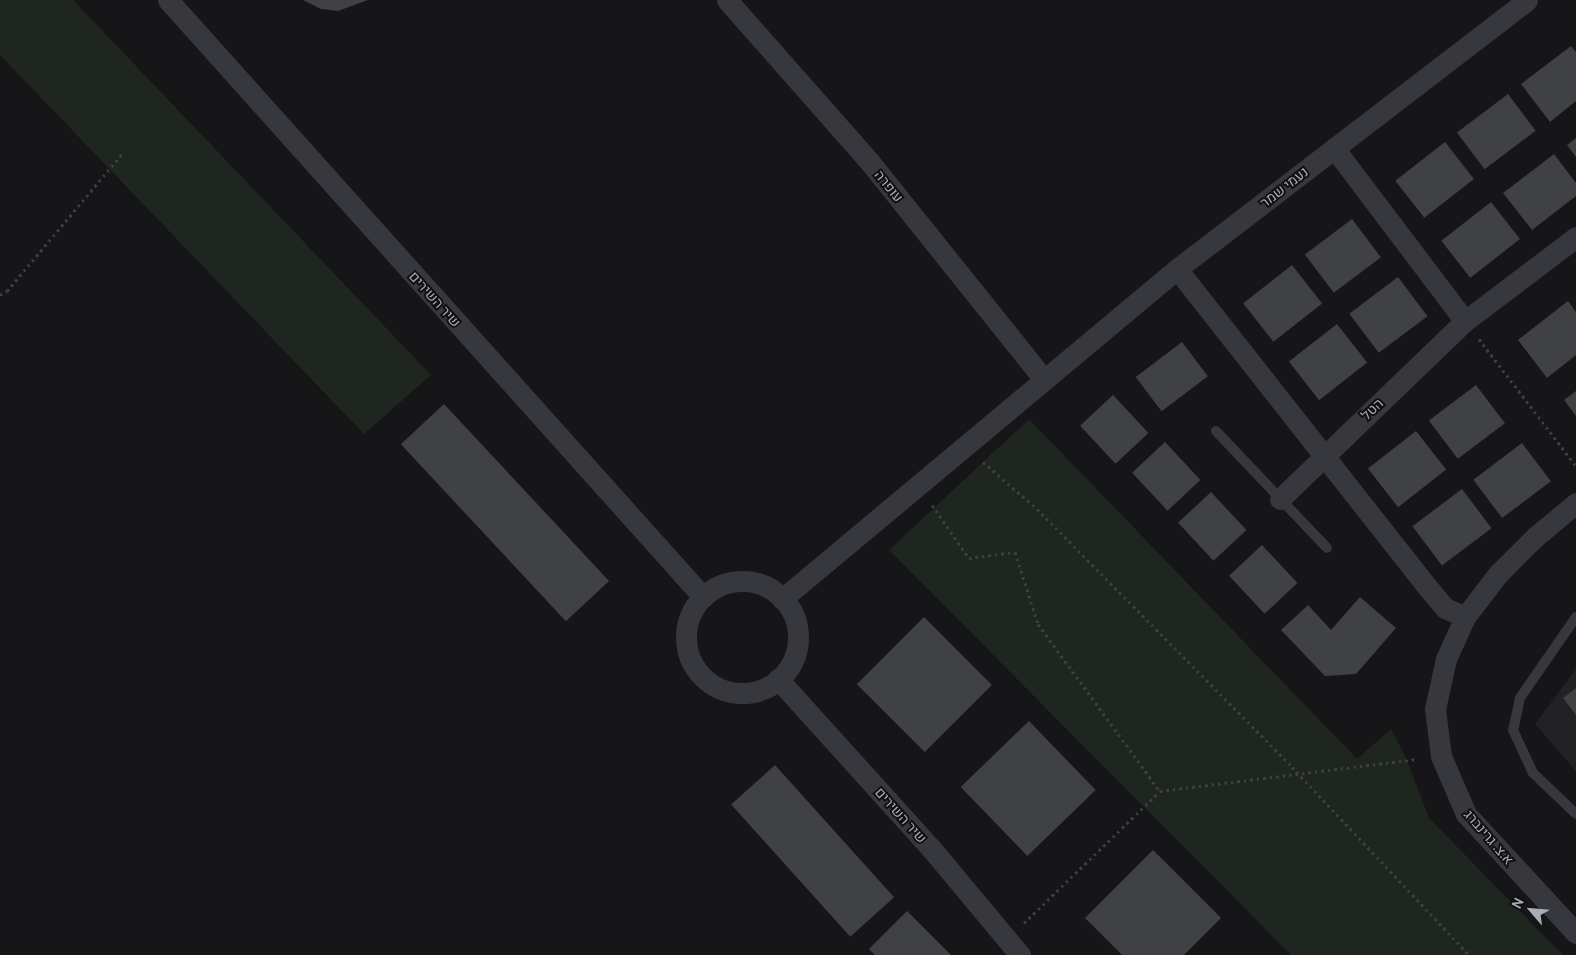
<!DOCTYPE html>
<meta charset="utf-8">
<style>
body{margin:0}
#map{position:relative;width:1576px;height:955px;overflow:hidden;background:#161618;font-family:Cabin,Heebo,sans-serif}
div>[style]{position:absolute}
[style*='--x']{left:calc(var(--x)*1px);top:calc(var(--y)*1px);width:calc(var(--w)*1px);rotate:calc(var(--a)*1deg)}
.built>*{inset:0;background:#222225}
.green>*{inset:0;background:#1e261f}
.building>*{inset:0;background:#404145;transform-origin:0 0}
.path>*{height:3px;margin-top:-1.5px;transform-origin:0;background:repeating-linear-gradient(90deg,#3d3f44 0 2.5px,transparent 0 6.5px)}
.lane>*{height:10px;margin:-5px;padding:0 5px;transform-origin:5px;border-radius:5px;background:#37383d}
.street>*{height:21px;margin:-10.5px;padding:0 10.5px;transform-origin:10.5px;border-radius:10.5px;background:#37383d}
.street>.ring{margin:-10.5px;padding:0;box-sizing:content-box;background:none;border:21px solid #37383d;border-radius:50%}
span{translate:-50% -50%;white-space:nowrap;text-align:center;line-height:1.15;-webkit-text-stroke:4px #111113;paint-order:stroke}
.street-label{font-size:14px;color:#a8adb8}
.north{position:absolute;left:1506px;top:885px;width:50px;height:50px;-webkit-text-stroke:4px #111113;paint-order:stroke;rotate:297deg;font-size:14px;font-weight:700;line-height:20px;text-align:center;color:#a8adb8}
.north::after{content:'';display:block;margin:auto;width:18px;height:22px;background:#a8adb8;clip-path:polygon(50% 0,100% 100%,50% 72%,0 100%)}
</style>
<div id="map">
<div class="built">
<div style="clip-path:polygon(1576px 669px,1576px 771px,1535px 724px)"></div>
</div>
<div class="green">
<div style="clip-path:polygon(0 0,73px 0,431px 375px,364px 434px,0 55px)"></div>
<div style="clip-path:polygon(1029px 419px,1357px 759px,1391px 729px,1406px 758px,1429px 818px,1563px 955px,1291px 955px,889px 550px)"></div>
</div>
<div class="building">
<div style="clip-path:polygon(303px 0,368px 0,338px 11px,321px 9px)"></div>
<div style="clip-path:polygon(1571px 46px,1576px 52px,1576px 101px,1550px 122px,1521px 84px)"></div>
<div style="left:1508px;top:94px;width:46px;height:64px;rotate:53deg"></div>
<div style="clip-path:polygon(1576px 138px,1576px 157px,1567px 145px)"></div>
<div style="left:1445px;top:142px;width:47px;height:63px;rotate:52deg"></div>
<div style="clip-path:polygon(1554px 154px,1576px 183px,1576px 196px,1532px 230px,1503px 193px)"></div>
<div style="left:1491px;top:202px;width:47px;height:63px;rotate:52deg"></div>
<div style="left:1352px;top:219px;width:48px;height:59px;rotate:53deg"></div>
<div style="left:1292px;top:265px;width:49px;height:62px;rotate:52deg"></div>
<div style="left:1398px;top:277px;width:49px;height:61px;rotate:53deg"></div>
<div style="clip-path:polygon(1568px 301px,1576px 312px,1576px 355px,1547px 378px,1518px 340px)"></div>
<div style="left:1337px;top:324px;width:49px;height:61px;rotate:52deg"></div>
<div style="left:1182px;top:342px;width:43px;height:58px;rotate:53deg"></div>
<div style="left:1476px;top:385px;width:48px;height:59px;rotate:53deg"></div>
<div style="clip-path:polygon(1576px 391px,1576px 416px,1564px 400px)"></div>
<div style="left:1113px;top:395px;width:52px;height:45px;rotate:47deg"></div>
<div style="left:444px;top:404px;width:242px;height:59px;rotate:47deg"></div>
<div style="left:1416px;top:431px;width:49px;height:61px;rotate:52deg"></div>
<div style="left:1165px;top:442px;width:52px;height:45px;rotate:47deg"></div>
<div style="left:1522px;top:443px;width:48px;height:61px;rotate:53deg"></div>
<div style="left:1462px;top:489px;width:49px;height:62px;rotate:53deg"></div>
<div style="left:1211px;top:492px;width:52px;height:45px;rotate:47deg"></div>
<div style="left:1262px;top:545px;width:52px;height:45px;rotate:47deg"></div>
<div style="clip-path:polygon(1360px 597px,1396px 628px,1356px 674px,1325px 676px,1281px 630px,1308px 605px,1331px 630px)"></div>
<div style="left:924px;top:617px;width:96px;height:95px;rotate:45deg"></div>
<div style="clip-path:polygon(1576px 688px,1576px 715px,1563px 698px)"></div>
<div style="left:1029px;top:721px;width:96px;height:95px;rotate:46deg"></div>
<div style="left:775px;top:765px;width:178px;height:59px;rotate:48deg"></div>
<div style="clip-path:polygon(1153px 850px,1221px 918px,1184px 955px,1122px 955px,1085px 918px)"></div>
<div style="clip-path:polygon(907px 911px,951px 955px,875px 955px,869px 949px)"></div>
</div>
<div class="path">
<div style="--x:0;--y:295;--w:8;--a:-30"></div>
<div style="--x:7;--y:291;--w:180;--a:-50"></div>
<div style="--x:1479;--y:339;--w:160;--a:52.6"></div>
<div style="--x:983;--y:462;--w:72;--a:41"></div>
<div style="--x:1037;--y:509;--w:363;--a:45.3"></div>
<div style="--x:1292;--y:767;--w:258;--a:46.7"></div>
<div style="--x:932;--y:505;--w:65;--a:55.1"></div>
<div style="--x:969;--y:558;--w:46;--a:-7.4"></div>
<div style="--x:1015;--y:552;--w:76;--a:72.3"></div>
<div style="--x:1038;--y:624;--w:207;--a:53.9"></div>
<div style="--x:1024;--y:923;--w:190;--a:-44.1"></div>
<div style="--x:1160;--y:791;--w:260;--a:-7.1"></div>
</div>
<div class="lane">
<div style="--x:1216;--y:431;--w:161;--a:46.5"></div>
<div style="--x:1576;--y:617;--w:98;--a:124.7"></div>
<div style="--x:1520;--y:698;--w:33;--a:102"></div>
<div style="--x:1513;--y:730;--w:47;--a:65.1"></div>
<div style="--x:1533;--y:773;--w:59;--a:43.6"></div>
</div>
<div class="street">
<div style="--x:168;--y:0;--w:802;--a:48.13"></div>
<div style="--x:727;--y:0;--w:215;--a:48.6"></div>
<div style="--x:869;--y:161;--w:278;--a:51.3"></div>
<div style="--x:1334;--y:148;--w:217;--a:52.9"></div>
<div style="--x:1177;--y:269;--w:407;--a:51.8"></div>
<div style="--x:1429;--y:589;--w:25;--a:50"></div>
<div style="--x:1445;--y:608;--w:22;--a:24"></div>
<div style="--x:1280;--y:499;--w:257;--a:-43.9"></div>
<div style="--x:1465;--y:321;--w:139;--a:-37.1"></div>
<div style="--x:1576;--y:503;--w:53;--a:140.3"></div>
<div style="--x:1535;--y:537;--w:52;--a:135"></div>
<div style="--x:1498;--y:574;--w:54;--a:127.5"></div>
<div style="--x:1465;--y:617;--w:46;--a:114.3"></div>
<div style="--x:1446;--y:659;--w:51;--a:102.4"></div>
<div style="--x:1435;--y:709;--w:47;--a:82.7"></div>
<div style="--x:1441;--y:756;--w:63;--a:66.7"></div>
<div style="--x:1466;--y:814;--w:162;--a:47.3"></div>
<div class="ring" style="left:686px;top:581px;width:91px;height:91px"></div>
<div style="--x:782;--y:599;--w:515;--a:-39.88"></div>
<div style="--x:1177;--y:269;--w:441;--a:-37.5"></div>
<div style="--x:778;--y:679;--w:227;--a:47.9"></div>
<div style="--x:930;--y:847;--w:141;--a:50.2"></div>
</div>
<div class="street-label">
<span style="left:889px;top:186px;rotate:51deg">עופרה</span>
<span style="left:1284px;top:187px;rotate:-38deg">נעמי שמר</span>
<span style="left:435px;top:299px;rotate:48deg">שיר השירים</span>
<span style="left:1372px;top:409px;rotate:-44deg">הטל</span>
<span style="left:901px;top:815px;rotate:48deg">שיר השירים</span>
<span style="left:1489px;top:837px;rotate:49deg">א.צ. גרינברג</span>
</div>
<div class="north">N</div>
</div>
